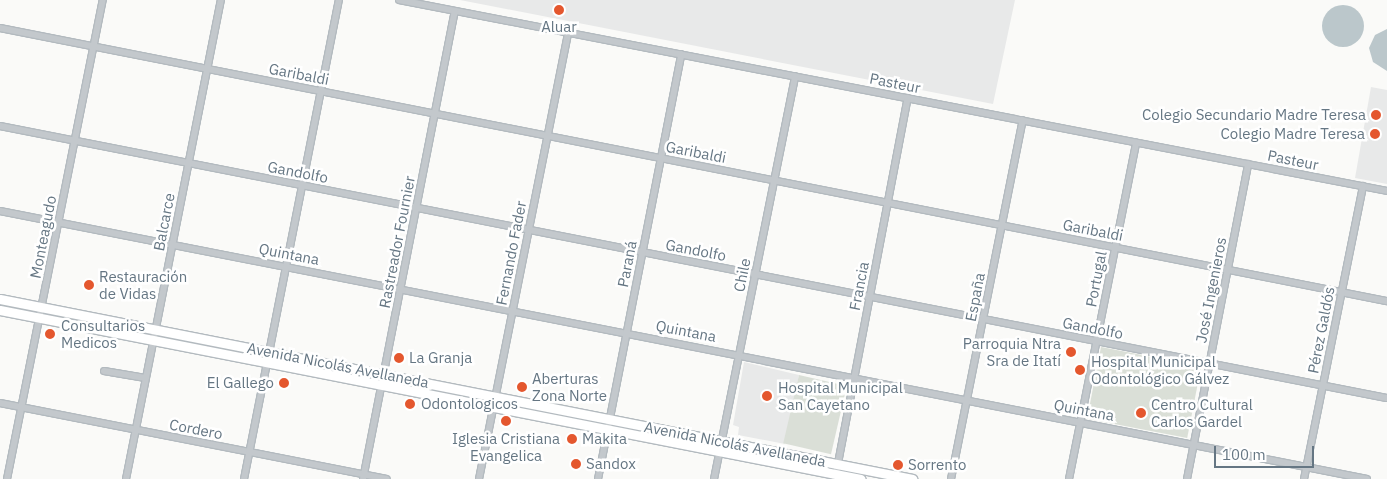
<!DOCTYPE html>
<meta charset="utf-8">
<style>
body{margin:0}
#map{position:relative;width:1387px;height:479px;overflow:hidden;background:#fafaf8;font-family:"IBM Plex Sans",sans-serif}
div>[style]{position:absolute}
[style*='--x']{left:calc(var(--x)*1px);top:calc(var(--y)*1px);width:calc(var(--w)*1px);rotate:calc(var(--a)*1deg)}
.built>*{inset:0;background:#e8e9e9}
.green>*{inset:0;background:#dadfd7;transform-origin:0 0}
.water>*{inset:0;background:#bbc7cb}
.round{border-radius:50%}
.roads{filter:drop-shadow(1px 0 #b3babf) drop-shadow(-1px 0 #b3babf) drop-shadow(0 1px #b3babf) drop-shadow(0 -1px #b3babf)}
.street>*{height:6px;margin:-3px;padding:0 3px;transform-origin:3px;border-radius:3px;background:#c3c8cc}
.secondary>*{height:9px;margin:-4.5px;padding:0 4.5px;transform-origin:4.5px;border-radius:4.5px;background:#fff}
.dots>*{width:14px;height:14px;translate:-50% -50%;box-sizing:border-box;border:2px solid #fff;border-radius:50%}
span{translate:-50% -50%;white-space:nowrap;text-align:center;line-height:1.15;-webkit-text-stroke:5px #fff;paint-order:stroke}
.poi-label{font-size:15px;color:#657683}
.right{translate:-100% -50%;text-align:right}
.left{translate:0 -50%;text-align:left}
.street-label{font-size:15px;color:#657683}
.scale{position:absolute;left:1214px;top:446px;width:100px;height:22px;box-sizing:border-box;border:2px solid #657683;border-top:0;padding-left:6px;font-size:15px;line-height:18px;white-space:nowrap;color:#657683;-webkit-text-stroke:4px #fff;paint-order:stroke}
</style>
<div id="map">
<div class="built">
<div style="clip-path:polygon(460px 0,1015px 0,993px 104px)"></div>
<div style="clip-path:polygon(1371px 87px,1387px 90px,1387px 184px,1355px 178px)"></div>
<div style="clip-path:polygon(744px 362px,799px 375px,785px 444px,738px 435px,739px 427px,733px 425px)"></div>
</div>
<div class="green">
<div style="left:1101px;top:347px;width:102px;height:73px;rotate:11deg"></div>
<div style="left:799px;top:375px;width:49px;height:70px;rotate:13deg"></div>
</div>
<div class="water">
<div class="round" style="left:1322px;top:5px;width:42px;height:42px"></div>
<div style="clip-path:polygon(1387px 29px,1387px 71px,1373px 62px,1369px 48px,1375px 35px)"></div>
</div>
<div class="roads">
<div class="street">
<div style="--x:399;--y:0;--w:1006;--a:10.94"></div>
<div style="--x:0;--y:28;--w:1414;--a:11.14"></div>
<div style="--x:0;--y:126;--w:1413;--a:11.1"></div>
<div style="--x:0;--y:211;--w:1393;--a:11.09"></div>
<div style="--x:104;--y:371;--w:42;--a:9.7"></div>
<div style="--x:0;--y:403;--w:394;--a:11.1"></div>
<div style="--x:7;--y:479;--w:489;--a:-78.7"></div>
<div style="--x:126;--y:479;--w:488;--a:-78.8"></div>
<div style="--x:244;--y:479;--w:488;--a:-78.8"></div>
<div style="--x:363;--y:479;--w:477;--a:-78.9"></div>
<div style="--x:479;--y:479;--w:455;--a:-78.7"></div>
<div style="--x:598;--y:479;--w:433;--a:-78.9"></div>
<div style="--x:714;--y:479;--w:411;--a:-78.6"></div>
<div style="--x:835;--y:479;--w:388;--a:-79.2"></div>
<div style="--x:951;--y:479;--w:366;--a:-78.7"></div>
<div style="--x:1069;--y:479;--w:343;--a:-78.7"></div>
<div style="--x:1187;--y:479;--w:321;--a:-79"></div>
<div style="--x:1304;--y:479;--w:299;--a:-78.6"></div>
</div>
<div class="secondary">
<div style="--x:0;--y:299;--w:930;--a:11.16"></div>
<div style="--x:0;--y:310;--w:877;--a:11.11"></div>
</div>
</div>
<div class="dots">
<div style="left:559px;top:10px;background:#e4572e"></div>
<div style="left:1376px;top:115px;background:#e4572e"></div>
<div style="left:1375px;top:134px;background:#e4572e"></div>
<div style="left:89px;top:285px;background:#e4572e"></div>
<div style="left:50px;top:334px;background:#e4572e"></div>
<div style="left:1071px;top:352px;background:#e4572e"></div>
<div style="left:399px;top:358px;background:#e4572e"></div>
<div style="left:1080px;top:370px;background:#e4572e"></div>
<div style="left:284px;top:383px;background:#e4572e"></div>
<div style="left:522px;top:387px;background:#e4572e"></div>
<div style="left:767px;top:396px;background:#e4572e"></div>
<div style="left:410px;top:404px;background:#e4572e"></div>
<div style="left:1141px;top:413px;background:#e4572e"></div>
<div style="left:506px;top:421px;background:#e4572e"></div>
<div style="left:572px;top:439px;background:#e4572e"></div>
<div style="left:576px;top:464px;background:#e4572e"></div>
<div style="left:898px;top:465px;background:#e4572e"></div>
</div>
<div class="poi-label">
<span style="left:559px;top:27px">Aluar</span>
<span class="right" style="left:1366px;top:115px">Colegio Secundario Madre Teresa</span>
<span class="right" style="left:1365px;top:134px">Colegio Madre Teresa</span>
<span class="left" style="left:99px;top:285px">Restauración<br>de Vidas</span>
<span class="left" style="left:61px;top:334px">Consultarios<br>Medicos</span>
<span class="right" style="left:1061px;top:352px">Parroquia Ntra<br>Sra de Itatí</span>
<span class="left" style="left:409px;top:358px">La Granja</span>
<span class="left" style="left:1091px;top:370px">Hospital Municipal<br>Odontológico Gálvez</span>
<span class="left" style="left:532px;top:387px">Aberturas<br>Zona Norte</span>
<span class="right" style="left:274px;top:383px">El Gallego</span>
<span class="left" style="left:778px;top:396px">Hospital Municipal<br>San Cayetano</span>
<span class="left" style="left:421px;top:404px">Odontologicos</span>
<span class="left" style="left:1151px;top:413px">Centro Cultural<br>Carlos Gardel</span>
<span style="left:506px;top:447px">Iglesia Cristiana<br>Evangelica</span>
<span class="left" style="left:582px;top:439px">Makita</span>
<span class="left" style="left:586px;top:464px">Sandox</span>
<span class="left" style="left:908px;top:465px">Sorrento</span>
</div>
<div class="street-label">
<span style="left:299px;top:74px;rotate:11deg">Garibaldi</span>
<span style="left:895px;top:83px;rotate:11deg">Pasteur</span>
<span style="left:696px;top:152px;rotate:11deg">Garibaldi</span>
<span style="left:1293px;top:160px;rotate:11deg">Pasteur</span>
<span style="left:298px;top:172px;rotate:11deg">Gandolfo</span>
<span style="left:164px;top:222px;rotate:-79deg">Balcarce</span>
<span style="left:1093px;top:230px;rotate:11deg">Garibaldi</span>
<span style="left:43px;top:237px;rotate:-79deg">Monteagudo</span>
<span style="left:397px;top:242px;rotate:-79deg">Rastreador Fournier</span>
<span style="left:696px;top:250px;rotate:11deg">Gandolfo</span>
<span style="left:511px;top:253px;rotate:-79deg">Fernando Fader</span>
<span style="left:289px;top:254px;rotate:11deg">Quintana</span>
<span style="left:627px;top:264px;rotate:-79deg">Paraná</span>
<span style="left:742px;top:275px;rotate:-79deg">Chile</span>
<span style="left:1096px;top:279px;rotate:-79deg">Portugal</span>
<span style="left:859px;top:286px;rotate:-79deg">Francia</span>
<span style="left:1211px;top:290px;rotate:-79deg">José Ingenieros</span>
<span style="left:975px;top:297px;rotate:-79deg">España</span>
<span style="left:1093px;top:328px;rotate:11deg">Gandolfo</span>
<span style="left:1321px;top:330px;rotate:-79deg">Pérez Galdós</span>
<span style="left:686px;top:331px;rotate:11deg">Quintana</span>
<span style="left:338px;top:365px;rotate:11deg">Avenida Nicolás Avellaneda</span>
<span style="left:1084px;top:410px;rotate:11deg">Quintana</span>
<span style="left:196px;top:429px;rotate:11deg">Cordero</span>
<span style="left:735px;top:444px;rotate:11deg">Avenida Nicolás Avellaneda</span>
</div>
<div class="scale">100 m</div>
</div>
